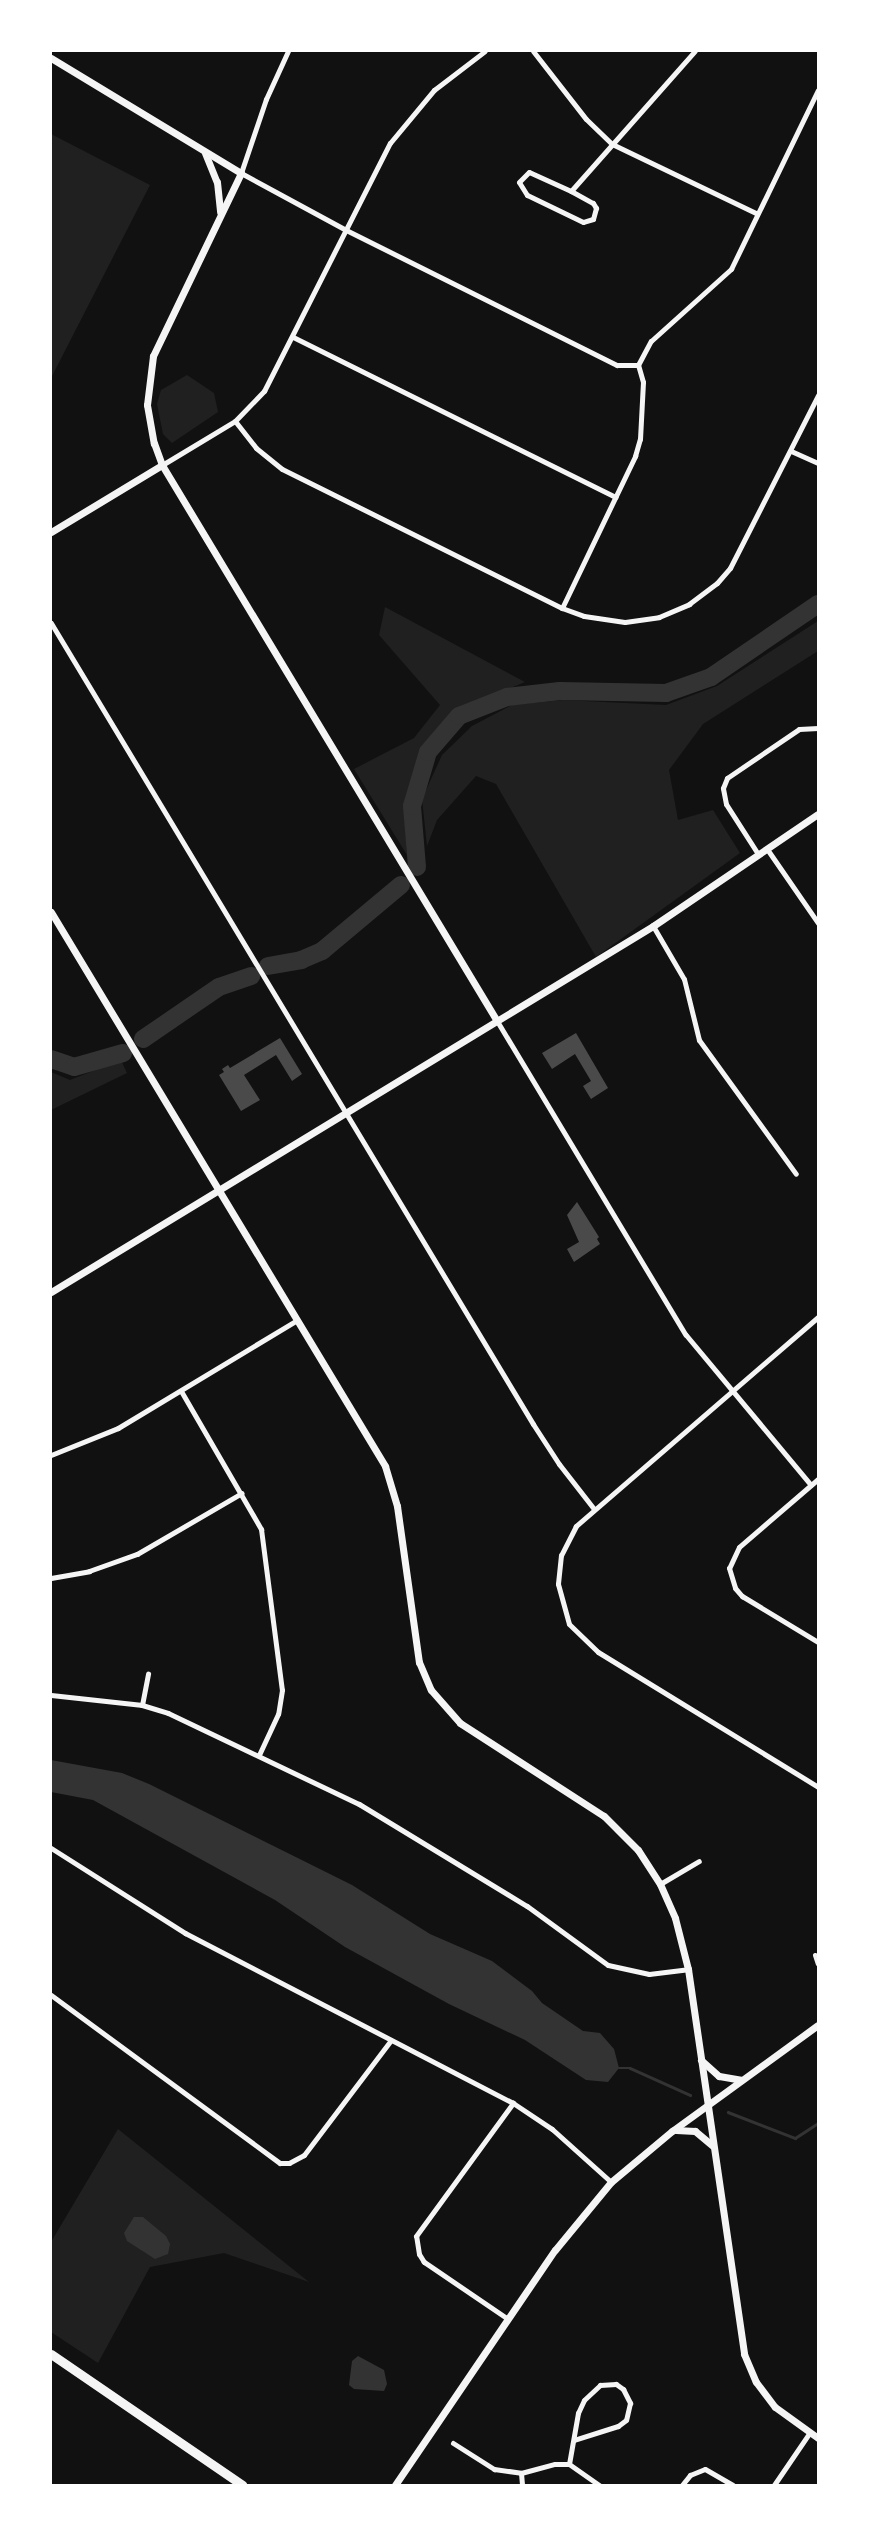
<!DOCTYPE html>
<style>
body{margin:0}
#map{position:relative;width:869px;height:2536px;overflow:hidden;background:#111;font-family:"Source Serif 4",serif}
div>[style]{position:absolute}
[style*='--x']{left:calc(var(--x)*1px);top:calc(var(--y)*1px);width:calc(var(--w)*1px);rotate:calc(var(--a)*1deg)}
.green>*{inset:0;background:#202020}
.water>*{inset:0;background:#333}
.stream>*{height:2.5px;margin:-1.25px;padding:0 1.25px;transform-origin:1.25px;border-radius:1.25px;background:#333}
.river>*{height:18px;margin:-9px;padding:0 9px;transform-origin:9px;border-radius:9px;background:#333}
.building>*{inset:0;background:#4a4a4a}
.minor>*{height:5px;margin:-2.5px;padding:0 2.5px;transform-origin:2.5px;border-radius:2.5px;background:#f5f5f5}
.tertiary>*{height:7px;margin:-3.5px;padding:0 3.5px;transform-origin:3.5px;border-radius:3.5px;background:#f5f5f5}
.primary>*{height:9px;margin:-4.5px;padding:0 4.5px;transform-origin:4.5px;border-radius:4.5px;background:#f5f5f5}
span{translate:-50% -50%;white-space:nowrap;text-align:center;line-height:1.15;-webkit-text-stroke:5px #fff;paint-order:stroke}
.frame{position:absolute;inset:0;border:52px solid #fff;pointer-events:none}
</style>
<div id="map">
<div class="green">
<div style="clip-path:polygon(51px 134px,150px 185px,51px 378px)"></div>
<div style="clip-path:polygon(187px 375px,214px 393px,218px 412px,172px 443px,163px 434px,157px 404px,161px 390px)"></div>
<div style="clip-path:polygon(385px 607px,525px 682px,455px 711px,422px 749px,404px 807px,407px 855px,354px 769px,414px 738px,440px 705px,379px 635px)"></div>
<div style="clip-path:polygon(818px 621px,818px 651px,703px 724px,669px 770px,678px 820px,713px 810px,740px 853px,596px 957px,496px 784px,476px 776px,437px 820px,427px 846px,422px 799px,442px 755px,472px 726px,512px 705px,563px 700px,666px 705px,717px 686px)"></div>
<div style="clip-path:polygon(121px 1060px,127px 1073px,51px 1110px,51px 1072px,70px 1080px)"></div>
<div style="clip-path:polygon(118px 2129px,309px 2282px,224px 2253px,150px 2267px,98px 2363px,51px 2332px,51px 2242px)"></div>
</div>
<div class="water">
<div style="clip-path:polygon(51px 1760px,122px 1773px,149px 1784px,352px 1885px,430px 1934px,492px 1961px,532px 1991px,542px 2003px,583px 2031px,600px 2033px,614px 2049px,619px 2068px,608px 2082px,586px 2080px,525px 2040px,449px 2004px,345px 1947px,275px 1900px,93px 1800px,51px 1792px)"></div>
<div style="clip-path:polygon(134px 2217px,143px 2217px,166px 2236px,170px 2244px,168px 2254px,155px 2259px,127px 2241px,124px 2233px)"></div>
<div style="clip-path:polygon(358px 2356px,384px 2370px,387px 2384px,384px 2391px,354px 2389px,349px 2385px,352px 2361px)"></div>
</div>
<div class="stream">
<div style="--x:619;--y:2068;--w:11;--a:0"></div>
<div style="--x:630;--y:2068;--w:66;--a:24.2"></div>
<div style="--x:728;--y:2112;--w:72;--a:21.2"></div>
<div style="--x:795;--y:2138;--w:27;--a:-33"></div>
</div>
<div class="river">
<div style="--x:417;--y:867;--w:61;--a:-94.7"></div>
<div style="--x:412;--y:806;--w:56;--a:-73.5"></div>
<div style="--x:428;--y:752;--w:48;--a:-49.3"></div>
<div style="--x:459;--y:716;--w:52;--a:-21.6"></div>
<div style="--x:507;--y:697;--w:53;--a:-6.5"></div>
<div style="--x:560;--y:691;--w:106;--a:1.1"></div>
<div style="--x:666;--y:693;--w:48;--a:-19.6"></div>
<div style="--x:711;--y:677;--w:130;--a:-34.3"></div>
<div style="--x:268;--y:966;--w:34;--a:-10"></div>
<div style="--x:301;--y:960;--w:23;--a:-23"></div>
<div style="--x:322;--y:951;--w:103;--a:-39.9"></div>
<div style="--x:143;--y:1039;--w:92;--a:-34.4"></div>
<div style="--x:219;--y:987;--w:34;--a:-19"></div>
<div style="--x:51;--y:1059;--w:24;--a:19"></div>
<div style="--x:74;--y:1067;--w:51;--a:-15.9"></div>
</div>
<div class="building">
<div style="clip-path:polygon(576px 1033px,608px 1088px,591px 1099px,583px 1086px,591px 1081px,575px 1054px,552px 1069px,542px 1053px)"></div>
<div style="clip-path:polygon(280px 1038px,302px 1074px,292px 1081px,276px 1055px,244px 1075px,260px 1100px,241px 1111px,219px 1075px,224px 1072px,222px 1069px,228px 1065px,230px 1068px)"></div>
<div style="clip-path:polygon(577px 1202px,599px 1237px,597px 1239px,600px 1244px,574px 1262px,567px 1249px,579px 1242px,567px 1215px)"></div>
</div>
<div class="minor">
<div style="--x:288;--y:51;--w:53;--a:114.6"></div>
<div style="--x:266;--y:99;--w:78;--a:108.7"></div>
<div style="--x:241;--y:173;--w:119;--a:28.5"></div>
<div style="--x:346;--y:230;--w:303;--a:26.5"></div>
<div style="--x:617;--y:365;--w:21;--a:0"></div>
<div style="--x:533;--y:51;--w:86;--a:52.1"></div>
<div style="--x:586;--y:119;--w:36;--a:44"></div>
<div style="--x:612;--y:144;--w:160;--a:25.6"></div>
<div style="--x:571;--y:191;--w:25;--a:29"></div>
<div style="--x:593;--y:203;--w:6;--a:59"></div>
<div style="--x:596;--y:208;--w:11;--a:105"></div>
<div style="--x:593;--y:219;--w:10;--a:163"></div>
<div style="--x:583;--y:222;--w:62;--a:-154.3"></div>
<div style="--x:527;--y:195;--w:15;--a:-122"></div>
<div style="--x:519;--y:182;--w:14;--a:-45"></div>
<div style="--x:529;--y:172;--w:46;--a:24.3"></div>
<div style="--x:571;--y:191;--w:187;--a:-48.5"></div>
<div style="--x:293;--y:337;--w:360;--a:26.4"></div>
<div style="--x:235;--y:421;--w:34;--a:52"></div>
<div style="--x:256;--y:448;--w:33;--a:39"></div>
<div style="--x:282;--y:469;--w:313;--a:26.4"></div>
<div style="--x:562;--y:608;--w:23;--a:20"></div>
<div style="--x:584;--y:616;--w:41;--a:8.3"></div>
<div style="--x:625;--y:622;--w:34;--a:-8"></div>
<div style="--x:659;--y:617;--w:33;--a:-23"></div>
<div style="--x:689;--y:604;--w:35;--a:-37"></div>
<div style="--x:717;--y:583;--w:20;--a:-49"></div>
<div style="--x:730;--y:568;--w:194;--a:-63"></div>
<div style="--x:791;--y:451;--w:30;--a:24"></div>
<div style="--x:162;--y:465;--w:85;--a:-31.1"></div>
<div style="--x:235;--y:421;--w:42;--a:-46"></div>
<div style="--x:264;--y:391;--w:278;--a:-63.1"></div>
<div style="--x:390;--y:143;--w:69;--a:-50.3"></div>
<div style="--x:434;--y:90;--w:64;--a:-37.4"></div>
<div style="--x:562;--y:608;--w:169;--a:-64.3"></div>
<div style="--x:635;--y:456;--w:18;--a:-74"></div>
<div style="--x:640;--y:439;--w:57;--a:-87"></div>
<div style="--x:643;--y:382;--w:18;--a:-106"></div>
<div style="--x:638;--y:365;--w:27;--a:-62"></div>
<div style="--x:651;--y:341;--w:108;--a:-42"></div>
<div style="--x:731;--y:269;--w:199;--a:-64.1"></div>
<div style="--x:51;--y:623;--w:935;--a:58.96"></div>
<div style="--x:533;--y:1424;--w:48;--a:57"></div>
<div style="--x:559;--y:1464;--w:57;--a:52.1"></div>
<div style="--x:767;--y:849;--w:90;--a:55.4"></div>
<div style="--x:758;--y:854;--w:59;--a:-122.6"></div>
<div style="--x:726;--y:804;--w:16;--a:-101"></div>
<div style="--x:723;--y:788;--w:11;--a:-68"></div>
<div style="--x:727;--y:778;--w:87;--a:-34.2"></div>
<div style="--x:799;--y:729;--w:19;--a:-3"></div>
<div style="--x:653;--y:926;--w:61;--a:59.7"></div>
<div style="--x:684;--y:979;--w:63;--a:76.2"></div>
<div style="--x:699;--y:1040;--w:165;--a:54.1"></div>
<div style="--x:497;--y:1021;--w:366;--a:59"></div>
<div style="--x:686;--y:1335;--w:195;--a:50.2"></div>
<div style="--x:818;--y:1317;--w:320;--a:139.2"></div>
<div style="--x:576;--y:1526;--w:33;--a:117"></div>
<div style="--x:561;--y:1555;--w:29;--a:96"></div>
<div style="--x:558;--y:1584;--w:41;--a:74.6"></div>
<div style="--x:569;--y:1624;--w:40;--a:44"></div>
<div style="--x:598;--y:1652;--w:258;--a:31.5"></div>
<div style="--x:181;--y:1391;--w:160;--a:59.9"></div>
<div style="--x:261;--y:1529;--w:162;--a:82.6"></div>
<div style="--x:282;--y:1690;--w:24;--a:99"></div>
<div style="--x:278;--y:1714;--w:45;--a:114.9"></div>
<div style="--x:51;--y:1455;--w:72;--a:-21.9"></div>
<div style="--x:118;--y:1428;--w:209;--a:-31.1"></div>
<div style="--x:818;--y:1479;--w:104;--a:139.3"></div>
<div style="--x:739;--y:1547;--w:23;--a:115"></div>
<div style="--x:729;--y:1568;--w:21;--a:73"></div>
<div style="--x:735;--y:1588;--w:11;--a:49"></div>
<div style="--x:742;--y:1596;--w:89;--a:31.2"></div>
<div style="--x:51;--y:1578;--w:39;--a:-10"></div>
<div style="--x:89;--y:1571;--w:51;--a:-19.5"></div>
<div style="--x:137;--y:1554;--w:121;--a:-30.2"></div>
<div style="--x:51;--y:1695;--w:92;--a:6.3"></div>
<div style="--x:142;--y:1705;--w:27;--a:17"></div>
<div style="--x:168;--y:1713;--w:212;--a:25.5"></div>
<div style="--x:359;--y:1804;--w:197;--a:31.3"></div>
<div style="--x:527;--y:1906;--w:100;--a:36.1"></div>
<div style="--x:608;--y:1965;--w:42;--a:12.4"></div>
<div style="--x:649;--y:1974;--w:39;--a:-7"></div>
<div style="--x:142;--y:1705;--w:32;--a:-79"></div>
<div style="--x:51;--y:1848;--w:159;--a:32.4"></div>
<div style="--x:185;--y:1933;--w:369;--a:27.4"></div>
<div style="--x:513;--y:2103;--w:47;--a:33.7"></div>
<div style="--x:552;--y:2129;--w:79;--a:41.9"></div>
<div style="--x:660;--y:1884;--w:45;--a:-30.5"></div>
<div style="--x:815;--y:1955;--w:9;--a:72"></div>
<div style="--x:51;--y:1995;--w:284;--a:36.3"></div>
<div style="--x:280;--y:2163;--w:9;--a:0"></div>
<div style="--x:289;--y:2163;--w:17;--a:-28"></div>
<div style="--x:304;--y:2155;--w:144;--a:-52.9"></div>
<div style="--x:508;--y:2319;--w:102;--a:-145.8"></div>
<div style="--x:424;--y:2262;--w:9;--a:-122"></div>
<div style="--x:419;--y:2254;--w:18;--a:-99"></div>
<div style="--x:416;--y:2236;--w:165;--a:-53.9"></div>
<div style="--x:453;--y:2443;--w:49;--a:32.4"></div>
<div style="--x:494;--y:2469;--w:27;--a:8"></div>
<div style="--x:521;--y:2473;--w:35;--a:-15"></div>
<div style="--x:555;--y:2464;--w:14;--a:0"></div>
<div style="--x:569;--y:2464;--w:37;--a:35"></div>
<div style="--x:569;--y:2464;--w:52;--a:-80"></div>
<div style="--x:578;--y:2413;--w:14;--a:-65"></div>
<div style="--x:584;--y:2400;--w:22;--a:-43"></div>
<div style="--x:600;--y:2385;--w:16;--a:-4"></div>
<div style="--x:616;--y:2384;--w:9;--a:36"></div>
<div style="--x:623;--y:2389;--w:16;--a:63"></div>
<div style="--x:630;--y:2403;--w:17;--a:103"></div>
<div style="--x:626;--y:2420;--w:10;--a:143"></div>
<div style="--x:618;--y:2426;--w:46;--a:162.3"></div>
<div style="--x:521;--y:2473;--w:12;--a:85"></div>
<div style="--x:682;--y:2485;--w:13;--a:-51"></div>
<div style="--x:690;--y:2475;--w:16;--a:-22"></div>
<div style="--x:705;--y:2469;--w:32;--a:30"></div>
<div style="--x:774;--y:2485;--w:64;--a:-55.8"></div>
</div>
<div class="tertiary">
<div style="--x:51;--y:58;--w:222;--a:31.2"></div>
<div style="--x:241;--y:173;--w:203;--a:115.7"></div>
<div style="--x:153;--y:356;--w:49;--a:97"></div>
<div style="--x:147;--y:405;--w:39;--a:80"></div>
<div style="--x:154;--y:443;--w:23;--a:70"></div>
<div style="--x:162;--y:465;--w:649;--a:58.93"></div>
<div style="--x:205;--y:153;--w:31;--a:68"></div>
<div style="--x:217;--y:182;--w:30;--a:84"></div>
<div style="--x:51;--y:532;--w:130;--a:-31.1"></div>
<div style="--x:51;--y:912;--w:647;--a:58.91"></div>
<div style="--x:385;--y:1466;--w:42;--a:73.3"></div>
<div style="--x:397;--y:1506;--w:158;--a:82"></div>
<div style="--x:419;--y:1662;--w:30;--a:67"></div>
<div style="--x:431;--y:1690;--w:44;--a:48.7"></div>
<div style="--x:460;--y:1723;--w:171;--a:32.9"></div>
<div style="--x:604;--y:1816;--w:48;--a:45"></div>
<div style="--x:638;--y:1850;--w:40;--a:57.1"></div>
<div style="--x:660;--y:1884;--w:37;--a:66"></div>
<div style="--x:675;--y:1918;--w:53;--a:75.7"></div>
<div style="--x:688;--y:1969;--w:389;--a:81.7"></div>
<div style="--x:744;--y:2354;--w:30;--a:67"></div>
<div style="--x:756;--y:2382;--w:31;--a:53"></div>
<div style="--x:775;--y:2407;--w:53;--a:35.8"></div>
<div style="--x:51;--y:1292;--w:705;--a:-31.3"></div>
<div style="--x:653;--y:926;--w:199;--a:-34.2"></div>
<div style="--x:701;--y:2060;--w:24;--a:42"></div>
<div style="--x:719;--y:2076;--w:22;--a:10"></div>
<div style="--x:676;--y:2130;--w:19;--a:3"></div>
<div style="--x:695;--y:2131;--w:23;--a:40"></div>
<div style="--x:395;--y:2485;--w:284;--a:-55.8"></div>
<div style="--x:555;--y:2250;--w:88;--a:-50.5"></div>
<div style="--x:611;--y:2182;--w:80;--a:-39.9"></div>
<div style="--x:672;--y:2131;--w:180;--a:-36"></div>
</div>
<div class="primary">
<div style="--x:51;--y:2354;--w:232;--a:34.4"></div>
</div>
<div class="frame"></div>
</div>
